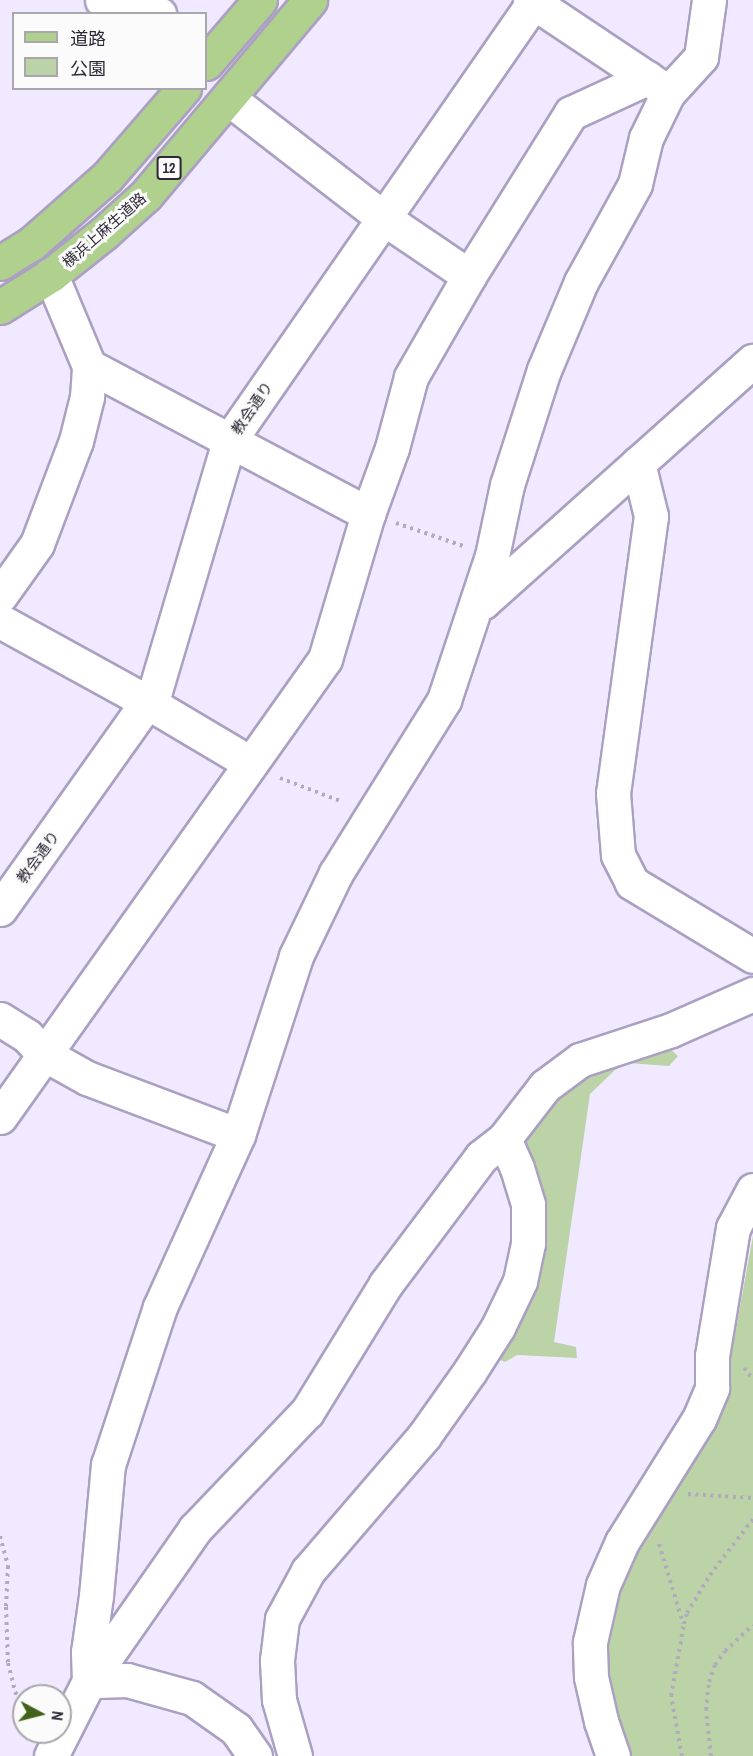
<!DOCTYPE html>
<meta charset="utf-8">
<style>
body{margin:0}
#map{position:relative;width:753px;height:1756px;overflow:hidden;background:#f0e9ff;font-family:"Archivo Narrow","Noto Sans JP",sans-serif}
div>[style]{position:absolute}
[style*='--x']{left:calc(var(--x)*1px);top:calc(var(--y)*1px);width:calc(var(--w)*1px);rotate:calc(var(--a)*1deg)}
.green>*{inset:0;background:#bbd3a6}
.path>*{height:4px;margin-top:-2px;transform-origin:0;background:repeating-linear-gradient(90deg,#b1abbe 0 3px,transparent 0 7.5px)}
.roads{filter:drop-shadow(2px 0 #aba0c2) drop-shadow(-2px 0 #aba0c2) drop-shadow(0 2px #aba0c2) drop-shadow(0 -2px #aba0c2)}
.minor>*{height:33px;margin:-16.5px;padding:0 16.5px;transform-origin:16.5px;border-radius:16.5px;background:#fff}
.major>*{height:33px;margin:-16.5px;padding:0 16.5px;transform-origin:16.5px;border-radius:16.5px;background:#b0d18e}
span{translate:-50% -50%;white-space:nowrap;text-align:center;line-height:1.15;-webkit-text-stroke:6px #fbfbfb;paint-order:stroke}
.shield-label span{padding:2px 4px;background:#fbfbfb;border:2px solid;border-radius:4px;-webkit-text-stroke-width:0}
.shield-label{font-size:14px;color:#2d2836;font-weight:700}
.street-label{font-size:15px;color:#2d2836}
.legend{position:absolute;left:12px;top:12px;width:195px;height:78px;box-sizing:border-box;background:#fbfbfb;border:2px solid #a9a7ac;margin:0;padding:8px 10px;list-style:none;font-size:18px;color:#2d2836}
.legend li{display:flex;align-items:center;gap:12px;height:30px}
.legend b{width:30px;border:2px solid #a9a7ac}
.north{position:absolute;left:12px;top:1684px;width:60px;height:60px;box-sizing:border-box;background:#fbfbfb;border:2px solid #a9a7ac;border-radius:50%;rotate:97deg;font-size:16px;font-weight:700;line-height:24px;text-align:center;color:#2d2836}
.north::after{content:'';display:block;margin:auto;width:21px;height:27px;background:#416319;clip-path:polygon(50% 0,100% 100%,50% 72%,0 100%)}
</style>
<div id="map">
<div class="green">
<div style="clip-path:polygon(664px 1043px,678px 1056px,669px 1066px,628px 1063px,615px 1070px,590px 1094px,554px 1342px,576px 1347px,577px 1358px,517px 1355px,505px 1362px,491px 1356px,522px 1298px,514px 1141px,569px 1079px)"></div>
<div style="clip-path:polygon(753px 1236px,753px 1756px,624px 1756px,618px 1745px,603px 1642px,639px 1542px,726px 1383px)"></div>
</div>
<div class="path">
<div style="--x:396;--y:523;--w:71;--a:18.9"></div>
<div style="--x:280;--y:778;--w:67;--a:20.9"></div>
<div style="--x:744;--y:1368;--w:14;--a:51"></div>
<div style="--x:688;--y:1494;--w:65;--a:3.5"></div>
<div style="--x:0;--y:1536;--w:31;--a:75"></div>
<div style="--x:8;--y:1566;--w:41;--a:92.8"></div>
<div style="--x:6;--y:1607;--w:56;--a:88"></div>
<div style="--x:8;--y:1663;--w:30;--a:76"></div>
<div style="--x:15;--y:1692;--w:15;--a:53"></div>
<div style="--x:659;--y:1544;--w:83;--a:73.1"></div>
<div style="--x:682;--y:1756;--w:61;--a:-100.4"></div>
<div style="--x:671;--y:1696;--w:73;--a:-79.8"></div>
<div style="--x:684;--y:1624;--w:11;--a:-75"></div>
<div style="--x:687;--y:1613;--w:44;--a:-58.8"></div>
<div style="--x:710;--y:1575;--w:71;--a:-52.5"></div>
<div style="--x:711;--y:1756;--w:46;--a:-96.2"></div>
<div style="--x:706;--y:1710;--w:28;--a:-84"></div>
<div style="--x:709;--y:1682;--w:18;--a:-71"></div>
<div style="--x:715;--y:1665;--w:17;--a:-54"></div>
<div style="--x:725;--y:1651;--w:38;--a:-43"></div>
</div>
<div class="roads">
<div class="minor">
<div style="--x:102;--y:0;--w:59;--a:13.8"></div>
<div style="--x:530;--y:0;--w:159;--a:33.7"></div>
<div style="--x:228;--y:98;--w:195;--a:37.7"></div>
<div style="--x:382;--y:217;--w:105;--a:34.1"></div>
<div style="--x:89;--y:366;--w:316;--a:27.9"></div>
<div style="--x:638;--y:463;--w:55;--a:76.2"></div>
<div style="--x:651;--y:516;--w:280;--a:97.8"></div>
<div style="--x:613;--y:793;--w:62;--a:85.4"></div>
<div style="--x:618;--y:855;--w:31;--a:63"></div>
<div style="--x:632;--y:883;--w:141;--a:31.1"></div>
<div style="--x:0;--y:596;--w:64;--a:-54.6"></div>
<div style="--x:37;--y:544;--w:110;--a:-69.3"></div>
<div style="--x:76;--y:441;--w:45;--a:-76"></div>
<div style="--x:87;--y:397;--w:31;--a:-86"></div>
<div style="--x:89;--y:366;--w:99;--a:-112.7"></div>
<div style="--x:478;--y:601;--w:5;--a:11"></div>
<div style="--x:483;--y:602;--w:362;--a:-41.8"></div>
<div style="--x:0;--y:621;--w:170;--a:28.8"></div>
<div style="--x:149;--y:703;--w:117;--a:30.7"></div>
<div style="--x:0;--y:909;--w:267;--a:-54.6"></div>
<div style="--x:155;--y:691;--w:261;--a:-73.5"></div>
<div style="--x:229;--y:441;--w:537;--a:-55.24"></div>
<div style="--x:0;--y:1019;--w:32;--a:32"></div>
<div style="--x:27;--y:1036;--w:25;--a:47"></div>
<div style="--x:44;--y:1054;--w:49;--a:29.2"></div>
<div style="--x:87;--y:1078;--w:161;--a:20.7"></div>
<div style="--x:0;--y:1117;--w:562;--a:-54.64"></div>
<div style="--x:325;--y:659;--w:151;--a:-73.5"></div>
<div style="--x:368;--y:514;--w:70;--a:-70"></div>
<div style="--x:392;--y:448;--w:73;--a:-75"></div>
<div style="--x:411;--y:377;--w:116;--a:-60.1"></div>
<div style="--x:469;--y:276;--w:192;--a:-58"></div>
<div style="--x:571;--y:113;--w:84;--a:-24.7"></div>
<div style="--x:51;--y:1756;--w:84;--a:-63.1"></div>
<div style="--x:89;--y:1681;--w:185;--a:-55.1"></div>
<div style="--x:195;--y:1529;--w:162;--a:-46.3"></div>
<div style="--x:307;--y:1412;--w:149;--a:-58.4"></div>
<div style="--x:385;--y:1285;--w:160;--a:-53.1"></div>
<div style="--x:481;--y:1157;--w:29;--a:-38"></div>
<div style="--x:504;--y:1139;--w:67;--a:-52.3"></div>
<div style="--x:545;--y:1086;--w:44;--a:-36.6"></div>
<div style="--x:580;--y:1060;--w:96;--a:-18.2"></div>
<div style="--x:671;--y:1030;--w:90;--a:-23.7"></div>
<div style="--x:255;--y:1756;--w:33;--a:-125"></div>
<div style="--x:236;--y:1729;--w:54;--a:-144.8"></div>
<div style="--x:192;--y:1698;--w:67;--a:-164.5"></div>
<div style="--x:127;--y:1680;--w:38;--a:178"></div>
<div style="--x:89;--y:1681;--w:29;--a:-92"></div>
<div style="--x:88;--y:1652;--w:57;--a:-81.9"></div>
<div style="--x:96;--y:1596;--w:132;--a:-84.8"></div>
<div style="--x:108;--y:1465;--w:166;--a:-71.8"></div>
<div style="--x:160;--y:1307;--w:189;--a:-65.6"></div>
<div style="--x:238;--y:1135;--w:188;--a:-72"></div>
<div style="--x:296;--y:956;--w:92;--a:-64.3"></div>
<div style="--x:336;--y:873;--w:204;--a:-58"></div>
<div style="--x:444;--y:700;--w:152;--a:-71.6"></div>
<div style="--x:492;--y:556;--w:73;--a:-78.1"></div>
<div style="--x:507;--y:485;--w:121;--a:-72.2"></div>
<div style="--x:544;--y:370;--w:95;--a:-67.2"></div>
<div style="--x:581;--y:282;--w:112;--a:-61.1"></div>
<div style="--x:635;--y:184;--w:47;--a:-76.6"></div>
<div style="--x:646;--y:138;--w:50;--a:-63.9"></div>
<div style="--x:668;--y:93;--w:49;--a:-47.5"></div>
<div style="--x:701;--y:57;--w:58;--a:-82"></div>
<div style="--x:295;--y:1756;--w:58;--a:-105.9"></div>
<div style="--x:279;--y:1700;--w:40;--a:-92.9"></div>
<div style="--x:277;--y:1660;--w:41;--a:-83"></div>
<div style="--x:282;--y:1619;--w:55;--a:-61.6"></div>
<div style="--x:308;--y:1571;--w:178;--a:-49.3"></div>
<div style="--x:424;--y:1436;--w:80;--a:-54.7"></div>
<div style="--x:470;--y:1371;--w:52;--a:-57.5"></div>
<div style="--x:498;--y:1327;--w:51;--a:-64.4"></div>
<div style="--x:520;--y:1281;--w:39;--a:-78"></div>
<div style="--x:528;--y:1243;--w:39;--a:-90"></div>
<div style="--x:528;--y:1204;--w:38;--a:-107"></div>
<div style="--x:517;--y:1168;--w:32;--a:-114"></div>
<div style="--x:613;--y:1756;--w:37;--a:-109"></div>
<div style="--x:601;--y:1721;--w:45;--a:-102.8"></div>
<div style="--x:591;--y:1677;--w:35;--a:-92"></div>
<div style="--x:590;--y:1642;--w:58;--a:-77.2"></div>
<div style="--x:603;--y:1585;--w:47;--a:-66.2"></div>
<div style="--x:622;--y:1542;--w:145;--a:-58"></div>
<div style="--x:699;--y:1419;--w:34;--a:-67"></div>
<div style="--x:712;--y:1388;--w:32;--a:-90"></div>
<div style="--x:712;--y:1356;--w:130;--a:-80.7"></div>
<div style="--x:733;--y:1228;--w:43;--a:-62.2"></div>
</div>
<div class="major">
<div style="--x:206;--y:63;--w:83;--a:-49.4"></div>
<div style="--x:0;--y:263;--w:36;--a:-32"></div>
<div style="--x:31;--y:244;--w:101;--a:-41.4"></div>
<div style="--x:107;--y:177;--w:118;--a:-49.1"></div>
<div style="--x:0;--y:307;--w:60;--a:-32.1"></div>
<div style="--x:51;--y:275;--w:68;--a:-38.4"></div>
<div style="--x:104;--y:233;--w:57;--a:-42.1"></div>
<div style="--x:146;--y:195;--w:255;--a:-49.9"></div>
</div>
</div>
<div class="shield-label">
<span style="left:169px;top:168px">12</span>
</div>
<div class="street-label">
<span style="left:104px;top:230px;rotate:-41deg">横浜上麻生道路</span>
<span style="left:252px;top:408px;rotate:-56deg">教会通り</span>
<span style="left:38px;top:857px;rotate:-54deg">教会通り</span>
</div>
<ul class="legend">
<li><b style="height:8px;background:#b0d18e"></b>道路</li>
<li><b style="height:16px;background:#bbd3a6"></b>公園</li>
</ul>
<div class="north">N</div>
</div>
